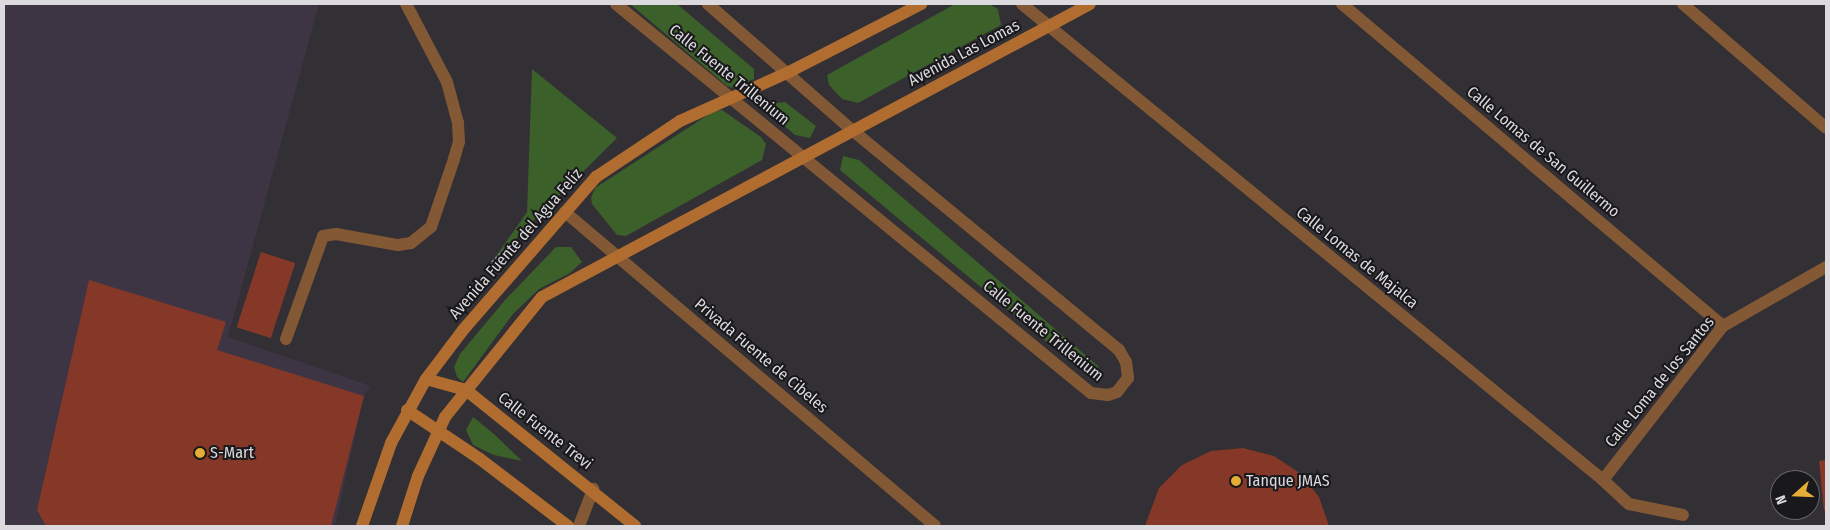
<!DOCTYPE html>
<meta charset="utf-8">
<style>
body{margin:0}
#map{position:relative;width:1830px;height:530px;overflow:hidden;background:#322f35;font-family:"Fira Sans Condensed",sans-serif}
div>[style]{position:absolute}
[style*='--x']{left:calc(var(--x)*1px);top:calc(var(--y)*1px);width:calc(var(--w)*1px);rotate:calc(var(--a)*1deg)}
.commercial>*{inset:0;background:#3d3444}
.green>*{inset:0;background:#3b6029}
.building>*{inset:0;background:#853828;transform-origin:0 0}
.path>*{height:3px;margin-top:-1.5px;transform-origin:0;background:repeating-linear-gradient(90deg,#7a777d 0 2.5px,transparent 0 5px)}
.lane>*{height:12px;margin:-6px;padding:0 6px;transform-origin:6px;border-radius:6px;background:#835835}
.street>*{height:12px;margin:-6px;padding:0 6px;transform-origin:6px;border-radius:6px;background:#835835}
.secondary>*{height:12px;margin:-6px;padding:0 6px;transform-origin:6px;border-radius:6px;background:#b16c30}
.dots>*{width:14px;height:14px;translate:-50% -50%;box-sizing:border-box;border:2px solid #19181b;border-radius:50%}
span{translate:-50% -50%;white-space:nowrap;text-align:center;line-height:1.15;-webkit-text-stroke:4px #19181b;paint-order:stroke}
.street-label{font-size:16px;color:#dcdade}
.poi-label{font-size:16px;color:#dcdade}
.left{translate:0 -50%;text-align:left}
.frame{position:absolute;inset:0;border:5px solid #dcdade;pointer-events:none}
.north{position:absolute;left:1770px;top:470px;width:50px;height:50px;box-sizing:border-box;background:#19181b;border:1px solid #676669;border-radius:50%;rotate:250deg;font-size:14px;font-weight:700;line-height:20px;text-align:center;color:#dcdade}
.north::after{content:'';display:block;margin:auto;width:18px;height:22px;background:#e5ad35;clip-path:polygon(50% 0,100% 100%,50% 72%,0 100%)}
</style>
<div id="map">
<div class="commercial">
<div style="clip-path:polygon(4px 4px,319px 4px,228px 337px,371px 386px,364px 396px,335px 526px,4px 526px)"></div>
</div>
<div class="green">
<div style="clip-path:polygon(630px 4px,677px 4px,754px 69px,754px 79px,733px 88px,727px 86px)"></div>
<div style="clip-path:polygon(955px 4px,989px 4px,998px 9px,1001px 25px,858px 103px,842px 99px,829px 85px,827px 75px)"></div>
<div style="clip-path:polygon(532px 69px,617px 138px,492px 262px,527px 212px)"></div>
<div style="clip-path:polygon(785px 102px,816px 126px,810px 138px,795px 135px,773px 116px,776px 103px)"></div>
<div style="clip-path:polygon(722px 110px,761px 137px,766px 144px,762px 160px,626px 236px,617px 235px,592px 204px,591px 198px,595px 188px,714px 111px)"></div>
<div style="clip-path:polygon(843px 156px,859px 160px,1098px 366px,1102px 376px,1097px 380px,1089px 377px,840px 170px)"></div>
<div style="clip-path:polygon(556px 247px,571px 247px,582px 262px,570px 273px,539px 289px,513px 314px,463px 382px,457px 377px,454px 367px,460px 354px,505px 300px)"></div>
<div style="clip-path:polygon(473px 417px,494px 434px,522px 461px,494px 455px,473px 445px,466px 430px)"></div>
</div>
<div class="building">
<div style="left:261px;top:252px;width:36px;height:79px;rotate:18deg"></div>
<div style="clip-path:polygon(89px 280px,226px 322px,217px 350px,364px 396px,331px 526px,46px 526px,37px 510px)"></div>
<div style="clip-path:polygon(1243px 448px,1274px 456px,1301px 474px,1319px 497px,1329px 526px,1145px 526px,1159px 488px,1182px 465px,1211px 451px)"></div>
<div style="clip-path:polygon(1826px 460px,1826px 510px,1824px 511px,1819px 461px)"></div>
</div>
<div class="path">
<div style="--x:494;--y:264;--w:3;--a:-135"></div>
<div style="--x:492;--y:262;--w:18;--a:-45"></div>
</div>
<div class="lane">
<div style="--x:286;--y:339;--w:109;--a:-70.2"></div>
<div style="--x:323;--y:236;--w:13;--a:-9"></div>
<div style="--x:336;--y:234;--w:63;--a:10.1"></div>
<div style="--x:398;--y:245;--w:13;--a:-9"></div>
<div style="--x:411;--y:243;--w:26;--a:-39"></div>
<div style="--x:431;--y:227;--w:72;--a:-71.3"></div>
<div style="--x:454;--y:159;--w:18;--a:-74"></div>
<div style="--x:459;--y:142;--w:19;--a:-93"></div>
<div style="--x:458;--y:123;--w:42;--a:-105"></div>
<div style="--x:447;--y:82;--w:88;--a:-117.7"></div>
</div>
<div class="street">
<div style="--x:616;--y:4;--w:614;--a:39.32"></div>
<div style="--x:1091;--y:393;--w:17;--a:7"></div>
<div style="--x:1108;--y:395;--w:9;--a:-18"></div>
<div style="--x:1117;--y:392;--w:18;--a:-52"></div>
<div style="--x:1128;--y:378;--w:16;--a:-97"></div>
<div style="--x:1126;--y:362;--w:14;--a:-120"></div>
<div style="--x:1119;--y:350;--w:345;--a:-140.5"></div>
<div style="--x:853;--y:131;--w:193;--a:-138.8"></div>
<div style="--x:1022;--y:4;--w:751;--a:39.33"></div>
<div style="--x:1603;--y:480;--w:35;--a:43"></div>
<div style="--x:1629;--y:504;--w:55;--a:11.5"></div>
<div style="--x:1342;--y:4;--w:499;--a:40.2"></div>
<div style="--x:1683;--y:4;--w:189;--a:40.9"></div>
<div style="--x:565;--y:212;--w:485;--a:40.3"></div>
<div style="--x:1603;--y:480;--w:195;--a:-52.1"></div>
<div style="--x:1723;--y:326;--w:119;--a:-29.8"></div>
<div style="--x:579;--y:526;--w:40;--a:-69"></div>
</div>
<div class="secondary">
<div style="--x:426;--y:379;--w:41;--a:15.4"></div>
<div style="--x:466;--y:390;--w:217;--a:38.8"></div>
<div style="--x:407;--y:410;--w:88;--a:33.9"></div>
<div style="--x:480;--y:459;--w:111;--a:37.3"></div>
<div style="--x:362;--y:526;--w:88;--a:-70.7"></div>
<div style="--x:391;--y:443;--w:73;--a:-61.3"></div>
<div style="--x:426;--y:379;--w:61;--a:-52.9"></div>
<div style="--x:463;--y:330;--w:203;--a:-49"></div>
<div style="--x:596;--y:177;--w:101;--a:-33.7"></div>
<div style="--x:680;--y:121;--w:117;--a:-24.2"></div>
<div style="--x:787;--y:73;--w:151;--a:-27.2"></div>
<div style="--x:402;--y:526;--w:52;--a:-72.3"></div>
<div style="--x:418;--y:476;--w:65;--a:-65.4"></div>
<div style="--x:445;--y:417;--w:154;--a:-51.1"></div>
<div style="--x:542;--y:297;--w:621;--a:-28.13"></div>
</div>
<div class="dots">
<div style="left:200px;top:453px;background:#e5ad35"></div>
<div style="left:1236px;top:481px;background:#e5ad35"></div>
</div>
<div class="street-label">
<span style="left:964px;top:53px;rotate:-28deg">Avenida Las Lomas</span>
<span style="left:729px;top:75px;rotate:39deg">Calle Fuente Trillenium</span>
<span style="left:1543px;top:152px;rotate:40deg">Calle Lomas de San Guillermo</span>
<span style="left:516px;top:244px;rotate:-49deg">Avenida Fuente del Agua Felíz</span>
<span style="left:1357px;top:258px;rotate:39deg">Calle Lomas de Majalca</span>
<span style="left:1043px;top:331px;rotate:39deg">Calle Fuente Trillenium</span>
<span style="left:761px;top:356px;rotate:40deg">Privada Fuente de Cibeles</span>
<span style="left:1660px;top:382px;rotate:-51deg">Calle Loma de los Santos</span>
<span style="left:545px;top:431px;rotate:38deg">Calle Fuente Trevi</span>
</div>
<div class="poi-label">
<span class="left" style="left:210px;top:453px">S-Mart</span>
<span class="left" style="left:1246px;top:481px">Tanque JMAS</span>
</div>
<div class="frame"></div>
<div class="north">N</div>
</div>
